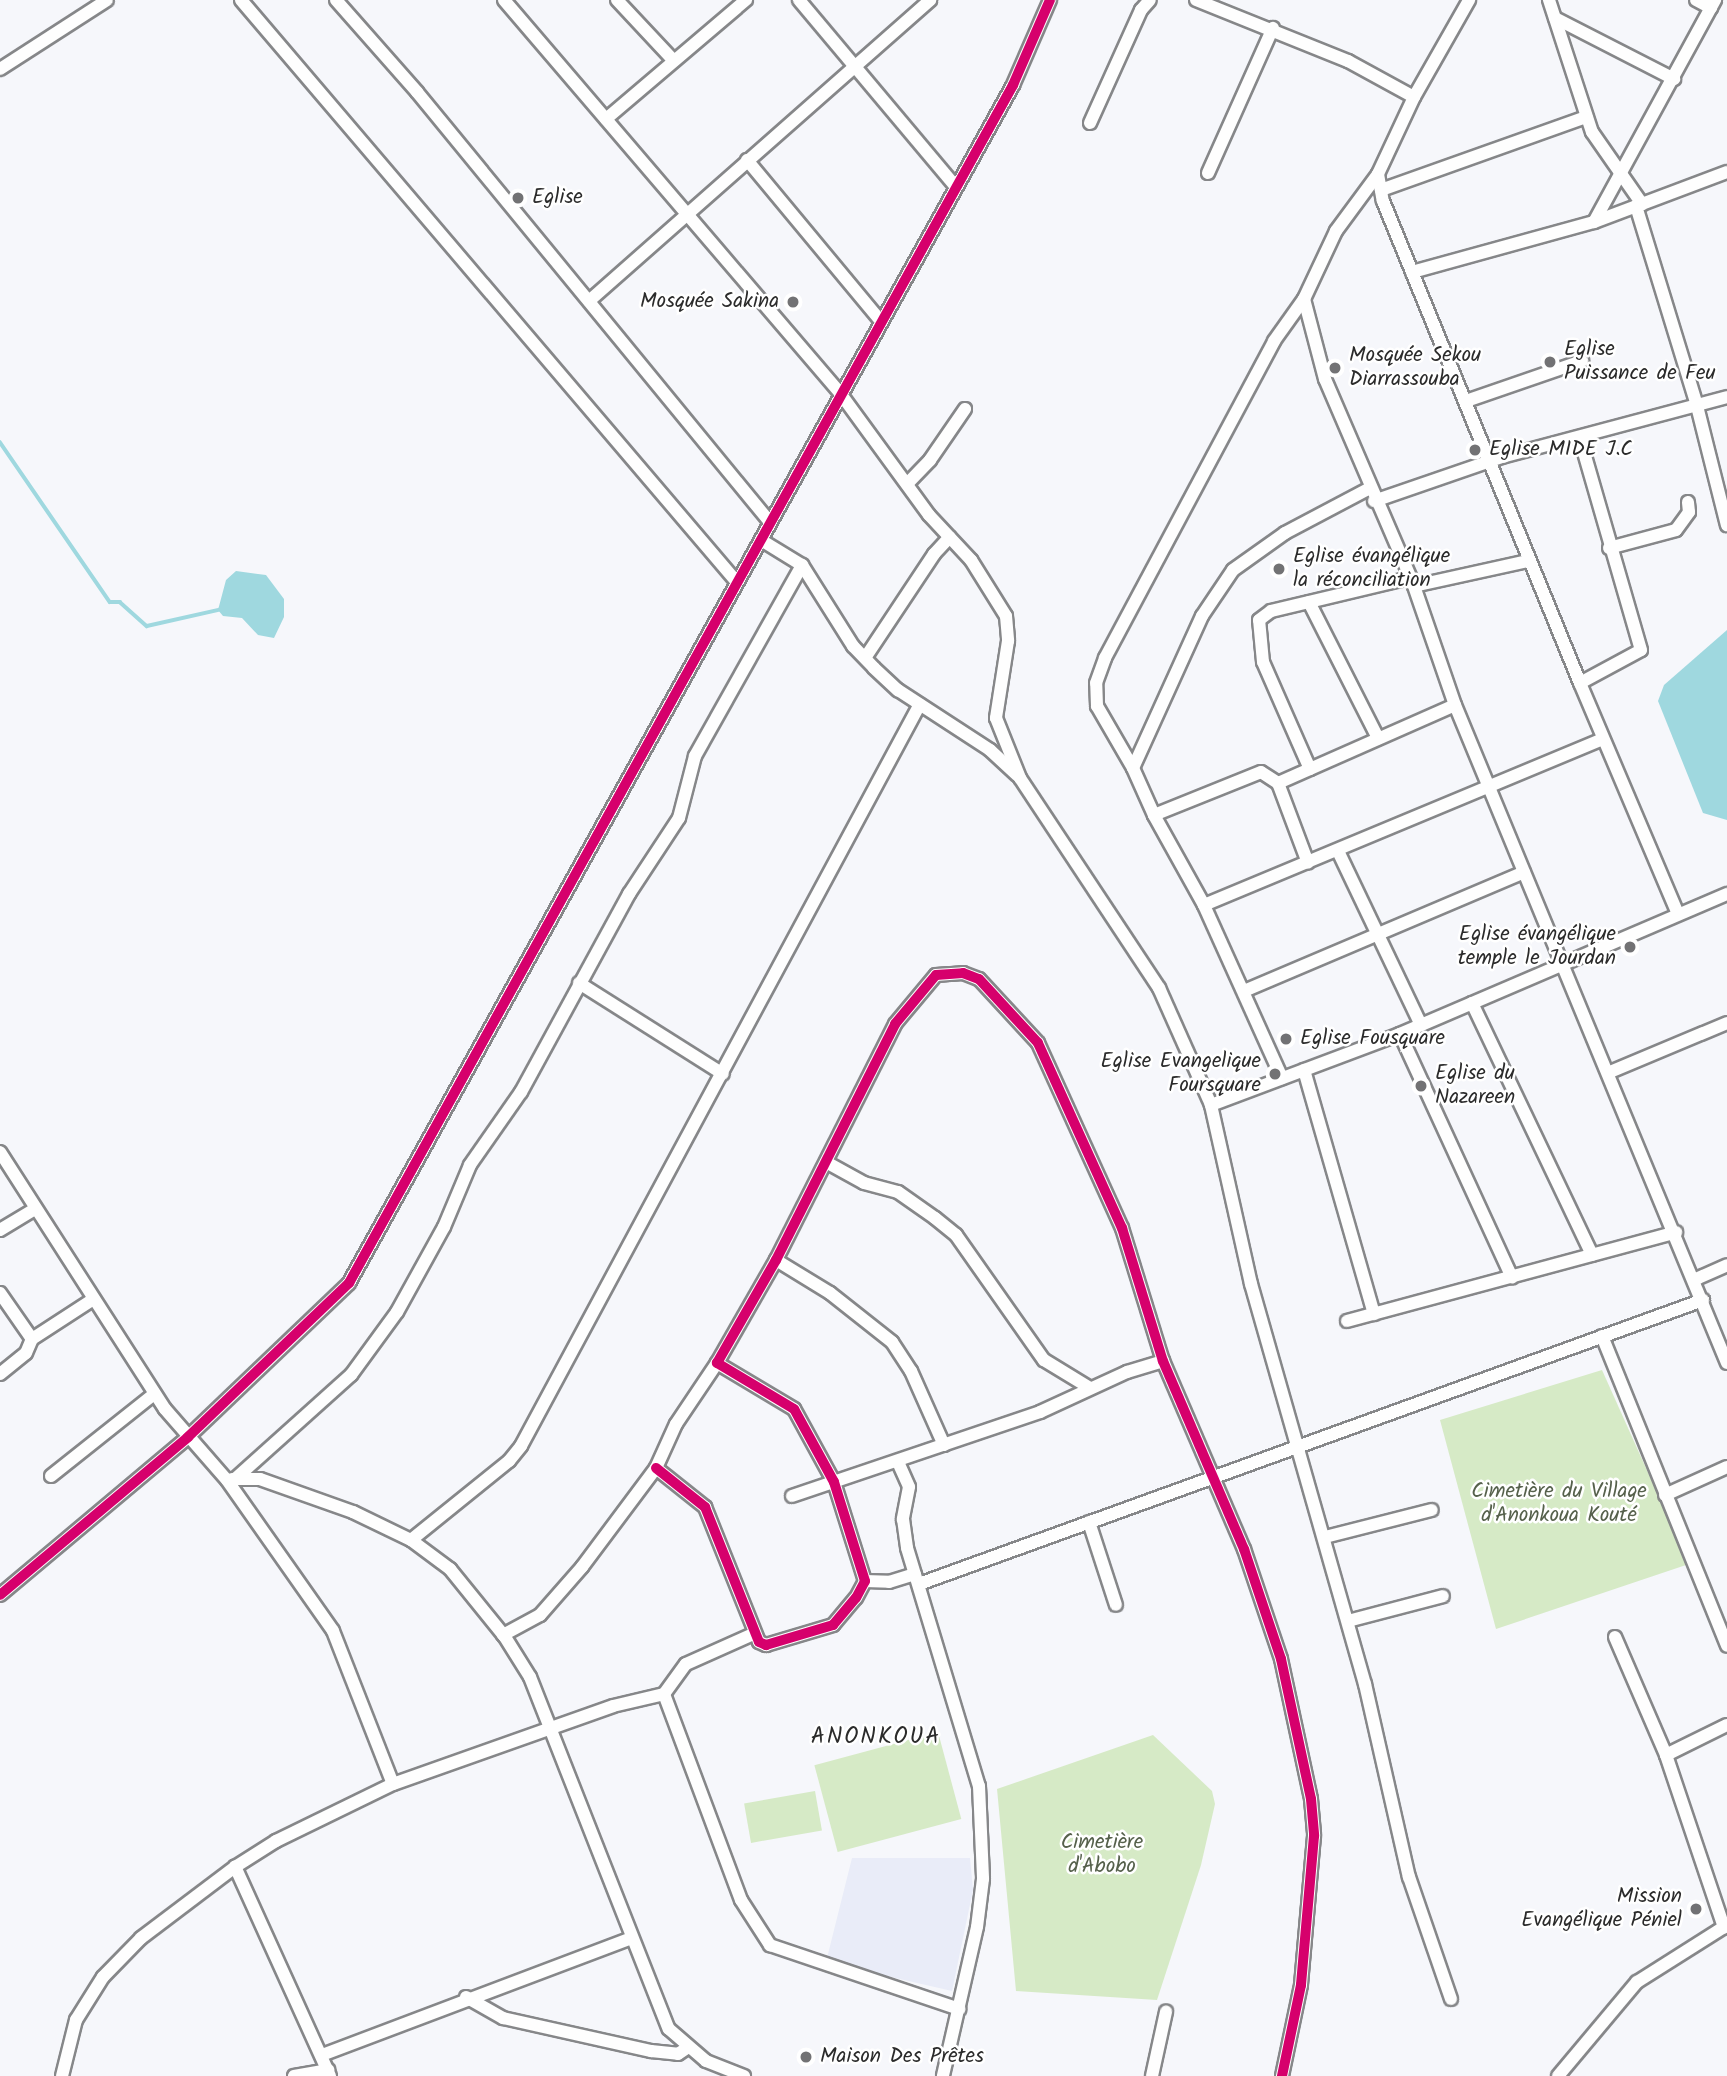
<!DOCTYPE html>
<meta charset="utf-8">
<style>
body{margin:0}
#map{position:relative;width:1727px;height:2076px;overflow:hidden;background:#f6f7fb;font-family:Kalam,sans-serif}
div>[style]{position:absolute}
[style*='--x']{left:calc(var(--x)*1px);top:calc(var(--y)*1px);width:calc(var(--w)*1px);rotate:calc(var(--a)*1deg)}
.built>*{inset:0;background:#e9ecf8}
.green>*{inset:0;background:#d6eac6;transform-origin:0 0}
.water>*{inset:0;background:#9fd8df}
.stream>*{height:3.5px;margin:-1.75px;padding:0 1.75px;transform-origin:1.75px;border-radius:1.75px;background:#9fd8df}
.roads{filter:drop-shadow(2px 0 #868789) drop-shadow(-2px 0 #868789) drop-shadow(0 2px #868789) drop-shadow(0 -2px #868789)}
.minor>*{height:12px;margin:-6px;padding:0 6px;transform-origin:6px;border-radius:6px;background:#fefefe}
.cycleway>*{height:10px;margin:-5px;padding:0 5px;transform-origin:5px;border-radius:5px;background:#d6006c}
.dots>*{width:19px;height:19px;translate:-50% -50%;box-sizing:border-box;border:4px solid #fff;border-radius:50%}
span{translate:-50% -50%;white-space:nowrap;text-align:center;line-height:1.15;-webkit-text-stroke:5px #fff;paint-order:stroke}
.poi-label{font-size:21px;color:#2b2b2b}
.left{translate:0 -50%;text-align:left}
.right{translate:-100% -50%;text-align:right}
.park-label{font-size:21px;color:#56614c}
.neighbourhood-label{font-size:23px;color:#2b2b2b;letter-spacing:2px}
</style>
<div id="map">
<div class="built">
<div style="clip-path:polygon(852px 1858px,970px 1858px,973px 1890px,952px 1991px,826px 1962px)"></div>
</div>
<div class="green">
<div style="clip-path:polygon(1602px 1370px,1689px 1564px,1496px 1629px,1440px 1420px)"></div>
<div style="left:938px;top:1732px;width:90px;height:128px;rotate:75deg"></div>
<div style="clip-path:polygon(1153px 1735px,1212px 1791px,1215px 1804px,1201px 1865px,1157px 2000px,1016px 1991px,997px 1789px)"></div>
<div style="left:815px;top:1791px;width:40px;height:72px;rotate:80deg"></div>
</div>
<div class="water">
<div style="clip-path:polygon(236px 571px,266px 575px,284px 599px,284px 617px,274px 638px,258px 635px,242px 618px,223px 616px,218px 610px,226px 580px)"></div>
<div style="clip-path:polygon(1727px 630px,1727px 820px,1703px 813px,1658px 701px,1664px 685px)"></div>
</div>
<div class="stream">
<div style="--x:0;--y:442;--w:194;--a:55.5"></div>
<div style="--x:110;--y:602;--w:10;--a:0"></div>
<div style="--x:120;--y:602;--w:36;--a:42"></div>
<div style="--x:147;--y:626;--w:73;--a:-12.7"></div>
</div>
<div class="roads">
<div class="minor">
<div style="--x:241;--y:0;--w:763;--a:49.57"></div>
<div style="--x:336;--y:0;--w:123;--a:48.6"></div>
<div style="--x:417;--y:92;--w:555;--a:50.63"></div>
<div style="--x:504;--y:0;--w:517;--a:49.47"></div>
<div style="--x:840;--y:393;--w:151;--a:53.9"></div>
<div style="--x:929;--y:515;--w:62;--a:47"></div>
<div style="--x:971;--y:560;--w:66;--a:58"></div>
<div style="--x:1006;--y:616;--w:25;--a:85"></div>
<div style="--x:1008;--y:641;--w:78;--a:98.9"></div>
<div style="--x:996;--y:718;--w:65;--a:68.2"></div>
<div style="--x:1020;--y:778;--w:252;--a:56.5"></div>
<div style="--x:1159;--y:988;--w:128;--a:66"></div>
<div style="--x:1211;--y:1105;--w:183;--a:77.4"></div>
<div style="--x:1251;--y:1284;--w:416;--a:74.1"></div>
<div style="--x:1365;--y:1684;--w:198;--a:77.2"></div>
<div style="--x:1409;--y:1877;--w:129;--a:71"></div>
<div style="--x:617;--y:0;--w:83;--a:46.9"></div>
<div style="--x:799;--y:0;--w:241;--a:50"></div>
<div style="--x:1196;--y:0;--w:164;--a:21.9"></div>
<div style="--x:1348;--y:61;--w:75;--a:28.6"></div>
<div style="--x:1414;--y:97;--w:85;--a:115.1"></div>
<div style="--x:1378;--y:174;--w:27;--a:80"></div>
<div style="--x:1383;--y:201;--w:521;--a:67.77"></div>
<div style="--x:1580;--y:683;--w:69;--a:-28.4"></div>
<div style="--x:1641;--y:650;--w:221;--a:-106.1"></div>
<div style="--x:1549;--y:0;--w:139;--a:72"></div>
<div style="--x:1592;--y:132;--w:88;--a:55.2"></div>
<div style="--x:1696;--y:0;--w:17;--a:28"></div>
<div style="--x:1555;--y:18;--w:134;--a:27.1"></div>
<div style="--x:0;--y:69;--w:127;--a:-32.8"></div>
<div style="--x:1414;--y:97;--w:112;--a:-60.4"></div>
<div style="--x:606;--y:119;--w:184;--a:-40.4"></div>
<div style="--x:1090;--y:123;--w:124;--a:-65.7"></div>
<div style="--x:1141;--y:10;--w:13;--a:-48"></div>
<div style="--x:747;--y:160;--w:208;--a:50.3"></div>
<div style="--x:1208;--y:173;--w:159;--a:-65.9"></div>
<div style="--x:1378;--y:174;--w:71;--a:126.4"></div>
<div style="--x:1336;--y:231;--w:75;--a:115.2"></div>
<div style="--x:1304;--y:299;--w:83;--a:75.3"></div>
<div style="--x:1325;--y:379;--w:225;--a:66.7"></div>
<div style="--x:1414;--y:586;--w:126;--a:71"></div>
<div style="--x:1455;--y:705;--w:712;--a:67.54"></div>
<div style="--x:1381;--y:190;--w:218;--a:-19.6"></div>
<div style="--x:1636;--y:206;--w:209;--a:73"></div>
<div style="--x:1697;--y:406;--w:123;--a:75.9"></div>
<div style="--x:1594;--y:222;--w:253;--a:-61.4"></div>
<div style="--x:1412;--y:272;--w:189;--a:-15.4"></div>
<div style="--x:1594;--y:222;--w:142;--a:-20.6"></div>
<div style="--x:589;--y:301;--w:455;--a:-41.4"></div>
<div style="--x:1466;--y:401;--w:123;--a:-19"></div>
<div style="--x:907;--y:484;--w:33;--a:-46"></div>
<div style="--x:930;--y:460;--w:62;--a:-55.5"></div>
<div style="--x:1374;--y:501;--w:135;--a:-19"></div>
<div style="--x:1502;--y:457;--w:233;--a:-14.9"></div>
<div style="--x:761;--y:540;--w:48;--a:31.4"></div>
<div style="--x:802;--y:565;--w:96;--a:57.8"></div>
<div style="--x:853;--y:646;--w:30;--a:46"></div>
<div style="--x:874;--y:668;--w:33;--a:43"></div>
<div style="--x:898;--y:690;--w:110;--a:33.1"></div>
<div style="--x:990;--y:750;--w:37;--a:43"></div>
<div style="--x:1609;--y:548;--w:69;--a:-15"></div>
<div style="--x:1676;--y:530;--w:22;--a:-54"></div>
<div style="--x:1689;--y:512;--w:10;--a:-96"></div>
<div style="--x:1414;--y:586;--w:117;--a:-12.4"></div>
<div style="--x:1309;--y:602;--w:153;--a:63.1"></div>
<div style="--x:865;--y:658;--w:125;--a:-56.4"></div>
<div style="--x:934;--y:554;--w:23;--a:-47"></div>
<div style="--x:1580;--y:683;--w:251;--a:67"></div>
<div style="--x:1133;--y:768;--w:72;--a:-120.1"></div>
<div style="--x:1097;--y:706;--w:23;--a:-92"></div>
<div style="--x:1096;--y:683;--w:27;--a:-70"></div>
<div style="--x:1105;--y:658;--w:359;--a:-61.9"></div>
<div style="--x:1274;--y:341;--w:52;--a:-54.5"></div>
<div style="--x:1310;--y:769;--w:117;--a:-113.7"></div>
<div style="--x:1263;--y:662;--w:42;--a:-95.4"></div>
<div style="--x:1259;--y:620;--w:15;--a:-37"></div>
<div style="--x:1271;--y:611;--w:143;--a:-13.4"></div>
<div style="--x:1278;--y:783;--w:85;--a:69.4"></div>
<div style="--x:1154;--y:815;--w:115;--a:-21.9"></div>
<div style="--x:1261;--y:772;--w:20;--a:33"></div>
<div style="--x:1278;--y:783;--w:193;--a:-23.8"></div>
<div style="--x:1338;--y:851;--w:193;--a:64.5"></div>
<div style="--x:1204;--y:905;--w:432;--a:-22.6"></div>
<div style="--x:579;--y:983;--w:170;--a:32.3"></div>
<div style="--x:1244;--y:991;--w:304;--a:-23"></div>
<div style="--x:1472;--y:1003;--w:279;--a:64.5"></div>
<div style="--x:1400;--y:1034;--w:268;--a:65.3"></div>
<div style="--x:1304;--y:1070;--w:254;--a:74"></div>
<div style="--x:1610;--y:1072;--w:127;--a:-22.7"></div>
<div style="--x:1282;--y:1078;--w:190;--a:-114.3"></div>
<div style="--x:1204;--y:905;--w:103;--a:-119.1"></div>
<div style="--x:1154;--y:815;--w:51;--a:-114.1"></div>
<div style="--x:1133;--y:768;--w:167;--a:-65.6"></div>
<div style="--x:1202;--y:616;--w:55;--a:-56"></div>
<div style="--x:1233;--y:570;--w:64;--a:-35.4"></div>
<div style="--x:1285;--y:533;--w:94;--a:-27.9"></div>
<div style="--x:1211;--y:1105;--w:202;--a:-20.6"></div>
<div style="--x:1400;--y:1034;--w:356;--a:-23.2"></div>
<div style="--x:0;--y:1152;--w:305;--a:57.3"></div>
<div style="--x:165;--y:1409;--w:94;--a:48.9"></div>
<div style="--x:227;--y:1480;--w:184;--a:54.9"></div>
<div style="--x:333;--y:1631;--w:164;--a:68.6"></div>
<div style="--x:826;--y:1162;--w:43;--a:28.9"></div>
<div style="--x:864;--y:1183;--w:35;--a:15"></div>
<div style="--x:898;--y:1192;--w:45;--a:35.1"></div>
<div style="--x:935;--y:1218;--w:27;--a:39"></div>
<div style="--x:956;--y:1235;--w:153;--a:54.9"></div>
<div style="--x:1044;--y:1360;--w:54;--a:31.3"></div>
<div style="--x:0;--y:1230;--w:39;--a:-31"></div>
<div style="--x:776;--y:1260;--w:63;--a:31.4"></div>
<div style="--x:830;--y:1293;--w:79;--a:38.3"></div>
<div style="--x:892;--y:1342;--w:35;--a:57"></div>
<div style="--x:911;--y:1371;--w:81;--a:66"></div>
<div style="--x:1696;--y:1279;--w:34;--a:-24"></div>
<div style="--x:0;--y:1293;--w:56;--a:55.2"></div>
<div style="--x:1347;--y:1321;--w:341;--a:-15.1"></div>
<div style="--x:1602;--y:1336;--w:334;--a:68"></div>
<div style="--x:0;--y:1374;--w:33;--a:-39"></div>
<div style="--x:26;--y:1353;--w:15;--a:-67"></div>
<div style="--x:32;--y:1339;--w:72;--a:-33"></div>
<div style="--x:898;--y:1462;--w:27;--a:66"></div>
<div style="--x:909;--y:1487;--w:33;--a:101"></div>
<div style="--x:903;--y:1519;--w:29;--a:82"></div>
<div style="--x:907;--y:1548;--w:249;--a:73.2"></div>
<div style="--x:979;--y:1786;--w:93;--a:87.5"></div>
<div style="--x:983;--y:1879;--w:48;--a:97.1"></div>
<div style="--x:977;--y:1927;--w:153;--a:102.9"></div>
<div style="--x:656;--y:1468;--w:63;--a:38.5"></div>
<div style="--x:705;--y:1507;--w:145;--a:68.2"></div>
<div style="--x:759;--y:1642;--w:8;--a:23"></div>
<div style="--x:766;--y:1645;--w:70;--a:-16.6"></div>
<div style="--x:833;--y:1625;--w:35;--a:-50"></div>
<div style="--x:856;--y:1598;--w:19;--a:-62"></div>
<div style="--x:865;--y:1581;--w:104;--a:-107.4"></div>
<div style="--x:834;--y:1482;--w:83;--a:-118.7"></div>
<div style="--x:794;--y:1409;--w:90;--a:-149.1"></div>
<div style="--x:717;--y:1363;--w:119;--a:-60.2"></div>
<div style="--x:776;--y:1260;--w:264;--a:-63.2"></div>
<div style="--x:895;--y:1024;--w:64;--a:-50.1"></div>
<div style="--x:936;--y:975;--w:27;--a:-4"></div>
<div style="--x:963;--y:973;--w:17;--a:21"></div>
<div style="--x:979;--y:979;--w:87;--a:47.3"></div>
<div style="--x:1038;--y:1043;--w:203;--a:65.6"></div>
<div style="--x:1122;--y:1228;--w:139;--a:72.9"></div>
<div style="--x:1163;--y:1361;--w:205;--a:66.7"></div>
<div style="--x:1244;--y:1549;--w:116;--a:71.4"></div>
<div style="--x:1281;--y:1659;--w:143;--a:77.9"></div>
<div style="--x:1311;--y:1799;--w:37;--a:85"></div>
<div style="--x:1314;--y:1836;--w:150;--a:95"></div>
<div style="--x:1301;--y:1985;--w:93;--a:101.8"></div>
<div style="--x:51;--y:1476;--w:132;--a:-38.5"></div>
<div style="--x:232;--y:1479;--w:28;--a:0"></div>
<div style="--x:260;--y:1479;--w:99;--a:19.5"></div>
<div style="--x:353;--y:1512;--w:64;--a:25.8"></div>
<div style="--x:411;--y:1540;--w:49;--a:36.6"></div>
<div style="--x:450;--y:1569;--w:87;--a:51"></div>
<div style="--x:505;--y:1637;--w:47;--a:58"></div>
<div style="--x:530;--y:1677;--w:378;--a:68.5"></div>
<div style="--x:669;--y:2029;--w:49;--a:40.9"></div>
<div style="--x:706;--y:2061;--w:41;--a:21.5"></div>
<div style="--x:235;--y:1479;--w:156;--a:-41.9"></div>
<div style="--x:351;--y:1375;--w:78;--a:-53.9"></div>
<div style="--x:397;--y:1312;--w:97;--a:-61.1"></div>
<div style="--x:444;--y:1227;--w:67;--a:-67.2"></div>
<div style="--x:470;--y:1165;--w:89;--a:-55.1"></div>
<div style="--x:521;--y:1092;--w:226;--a:-61.4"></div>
<div style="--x:629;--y:894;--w:91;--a:-56.7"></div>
<div style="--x:679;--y:818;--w:64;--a:-75.5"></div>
<div style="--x:695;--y:756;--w:219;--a:-60.7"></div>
<div style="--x:1665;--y:1495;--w:68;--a:-24.3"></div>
<div style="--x:792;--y:1496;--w:262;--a:-18.7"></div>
<div style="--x:1040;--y:1412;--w:96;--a:-24.7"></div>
<div style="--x:1127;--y:1372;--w:38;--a:-17"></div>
<div style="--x:1089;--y:1522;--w:87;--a:72"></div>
<div style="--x:1325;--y:1537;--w:110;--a:-14.2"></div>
<div style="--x:411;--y:1540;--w:126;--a:-38.9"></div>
<div style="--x:509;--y:1461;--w:19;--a:-51"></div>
<div style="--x:521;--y:1446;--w:842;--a:-61.73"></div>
<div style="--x:865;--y:1581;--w:24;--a:2"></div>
<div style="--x:889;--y:1582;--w:27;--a:-17"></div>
<div style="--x:919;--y:1584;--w:834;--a:-19.91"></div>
<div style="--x:0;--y:1595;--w:246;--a:-40"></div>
<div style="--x:188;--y:1437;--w:223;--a:-43.7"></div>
<div style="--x:349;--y:1283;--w:1370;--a:-61"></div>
<div style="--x:1013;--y:85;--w:93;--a:-66.5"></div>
<div style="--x:1348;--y:1621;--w:98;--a:-14.7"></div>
<div style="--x:503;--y:1635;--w:42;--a:-28.4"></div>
<div style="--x:540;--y:1615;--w:64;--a:-48.8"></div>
<div style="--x:582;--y:1567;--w:124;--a:-53.2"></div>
<div style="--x:656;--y:1468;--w:48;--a:-65.6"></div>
<div style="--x:676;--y:1424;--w:73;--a:-56.1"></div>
<div style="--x:1615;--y:1637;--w:129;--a:66.6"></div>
<div style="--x:1666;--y:1755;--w:182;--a:71.4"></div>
<div style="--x:664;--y:1694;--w:220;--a:69.5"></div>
<div style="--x:741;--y:1900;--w:54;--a:57.2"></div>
<div style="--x:770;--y:1945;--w:200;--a:18.7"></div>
<div style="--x:1666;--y:1755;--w:68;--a:-26.2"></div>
<div style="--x:466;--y:1997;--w:43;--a:29.6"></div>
<div style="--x:503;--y:2018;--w:152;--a:12.6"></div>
<div style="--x:651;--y:2051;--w:27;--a:6"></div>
<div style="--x:678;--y:2054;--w:11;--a:-34"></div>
<div style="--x:322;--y:2055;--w:330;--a:-20.7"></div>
<div style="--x:62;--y:2076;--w:58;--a:-76"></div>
<div style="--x:76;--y:2020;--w:51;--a:-57.9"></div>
<div style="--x:103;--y:1977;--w:54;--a:-45.7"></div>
<div style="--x:141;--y:1938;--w:118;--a:-37.1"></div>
<div style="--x:294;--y:2076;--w:35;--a:-10"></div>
<div style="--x:330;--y:2076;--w:230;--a:-114.4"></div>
<div style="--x:235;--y:1867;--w:49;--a:-32.4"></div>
<div style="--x:276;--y:1841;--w:130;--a:-26"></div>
<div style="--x:393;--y:1784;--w:233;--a:-19.5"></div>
<div style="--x:613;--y:1706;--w:52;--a:-13.2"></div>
<div style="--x:664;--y:1694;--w:37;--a:-54"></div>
<div style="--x:686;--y:1664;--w:73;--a:-24.1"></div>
<div style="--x:1152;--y:2076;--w:66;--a:-77.7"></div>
<div style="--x:1558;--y:2076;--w:123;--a:-50"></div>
<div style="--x:1637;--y:1982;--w:107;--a:-32.3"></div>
</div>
</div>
<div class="cycleway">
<div style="--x:656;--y:1468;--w:63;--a:38.5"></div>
<div style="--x:705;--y:1507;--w:145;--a:68.2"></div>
<div style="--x:759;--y:1642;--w:8;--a:23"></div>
<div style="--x:766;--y:1645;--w:70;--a:-16.6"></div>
<div style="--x:833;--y:1625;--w:35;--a:-50"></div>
<div style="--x:856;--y:1598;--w:19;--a:-62"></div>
<div style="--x:865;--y:1581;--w:104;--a:-107.4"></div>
<div style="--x:834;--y:1482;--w:83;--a:-118.7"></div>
<div style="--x:794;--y:1409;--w:90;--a:-149.1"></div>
<div style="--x:717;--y:1363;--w:119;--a:-60.2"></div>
<div style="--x:776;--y:1260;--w:264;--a:-63.2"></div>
<div style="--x:895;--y:1024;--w:64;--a:-50.1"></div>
<div style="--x:936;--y:975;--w:27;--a:-4"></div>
<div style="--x:963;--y:973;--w:17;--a:21"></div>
<div style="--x:979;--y:979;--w:87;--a:47.3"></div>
<div style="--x:1038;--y:1043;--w:203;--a:65.6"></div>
<div style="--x:1122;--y:1228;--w:139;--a:72.9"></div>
<div style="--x:1163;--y:1361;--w:205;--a:66.7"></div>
<div style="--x:1244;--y:1549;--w:116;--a:71.4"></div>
<div style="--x:1281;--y:1659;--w:143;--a:77.9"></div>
<div style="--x:1311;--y:1799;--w:37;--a:85"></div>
<div style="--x:1314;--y:1836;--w:150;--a:95"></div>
<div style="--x:1301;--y:1985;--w:93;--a:101.8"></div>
<div style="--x:0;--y:1595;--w:246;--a:-40"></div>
<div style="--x:188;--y:1437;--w:223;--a:-43.7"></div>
<div style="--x:349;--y:1283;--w:1370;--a:-61"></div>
<div style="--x:1013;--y:85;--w:93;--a:-66.5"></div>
</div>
<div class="dots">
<div style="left:518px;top:198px;background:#727274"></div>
<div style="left:793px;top:302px;background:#727274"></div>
<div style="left:1550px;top:362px;background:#727274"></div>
<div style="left:1335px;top:368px;background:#727274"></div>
<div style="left:1475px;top:450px;background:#727274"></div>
<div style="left:1279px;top:569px;background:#727274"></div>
<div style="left:1630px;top:947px;background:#727274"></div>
<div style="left:1286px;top:1039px;background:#727274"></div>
<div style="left:1275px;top:1074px;background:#727274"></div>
<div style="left:1421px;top:1086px;background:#727274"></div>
<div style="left:1696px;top:1909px;background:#727274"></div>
<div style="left:806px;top:2057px;background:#727274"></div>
</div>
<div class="poi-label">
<span class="left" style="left:532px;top:198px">Eglise</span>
<span class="right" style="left:779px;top:302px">Mosquée Sakina</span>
<span class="left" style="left:1564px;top:362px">Eglise<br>Puissance de Feu</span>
<span class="left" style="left:1349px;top:368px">Mosquée Sekou<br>Diarrassouba</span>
<span class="left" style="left:1489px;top:450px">Eglise MIDE J.C</span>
<span class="left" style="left:1293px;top:569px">Eglise évangélique<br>la réconciliation</span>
<span class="right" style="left:1616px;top:947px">Eglise évangélique<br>temple le Jourdan</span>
<span class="left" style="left:1300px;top:1039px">Eglise Fousquare</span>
<span class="right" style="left:1261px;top:1074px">Eglise Evangelique<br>Foursquare</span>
<span class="left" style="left:1435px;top:1086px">Eglise du<br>Nazareen</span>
<span class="right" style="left:1682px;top:1909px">Mission<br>Evangélique Péniel</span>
<span class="left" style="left:820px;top:2057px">Maison Des Prêtes</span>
</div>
<div class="park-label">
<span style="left:1559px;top:1504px">Cimetière du Village<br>d'Anonkoua Kouté</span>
<span style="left:1102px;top:1855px">Cimetière<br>d'Abobo</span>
</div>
<div class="neighbourhood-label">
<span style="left:876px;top:1737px">ANONKOUA</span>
</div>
</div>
